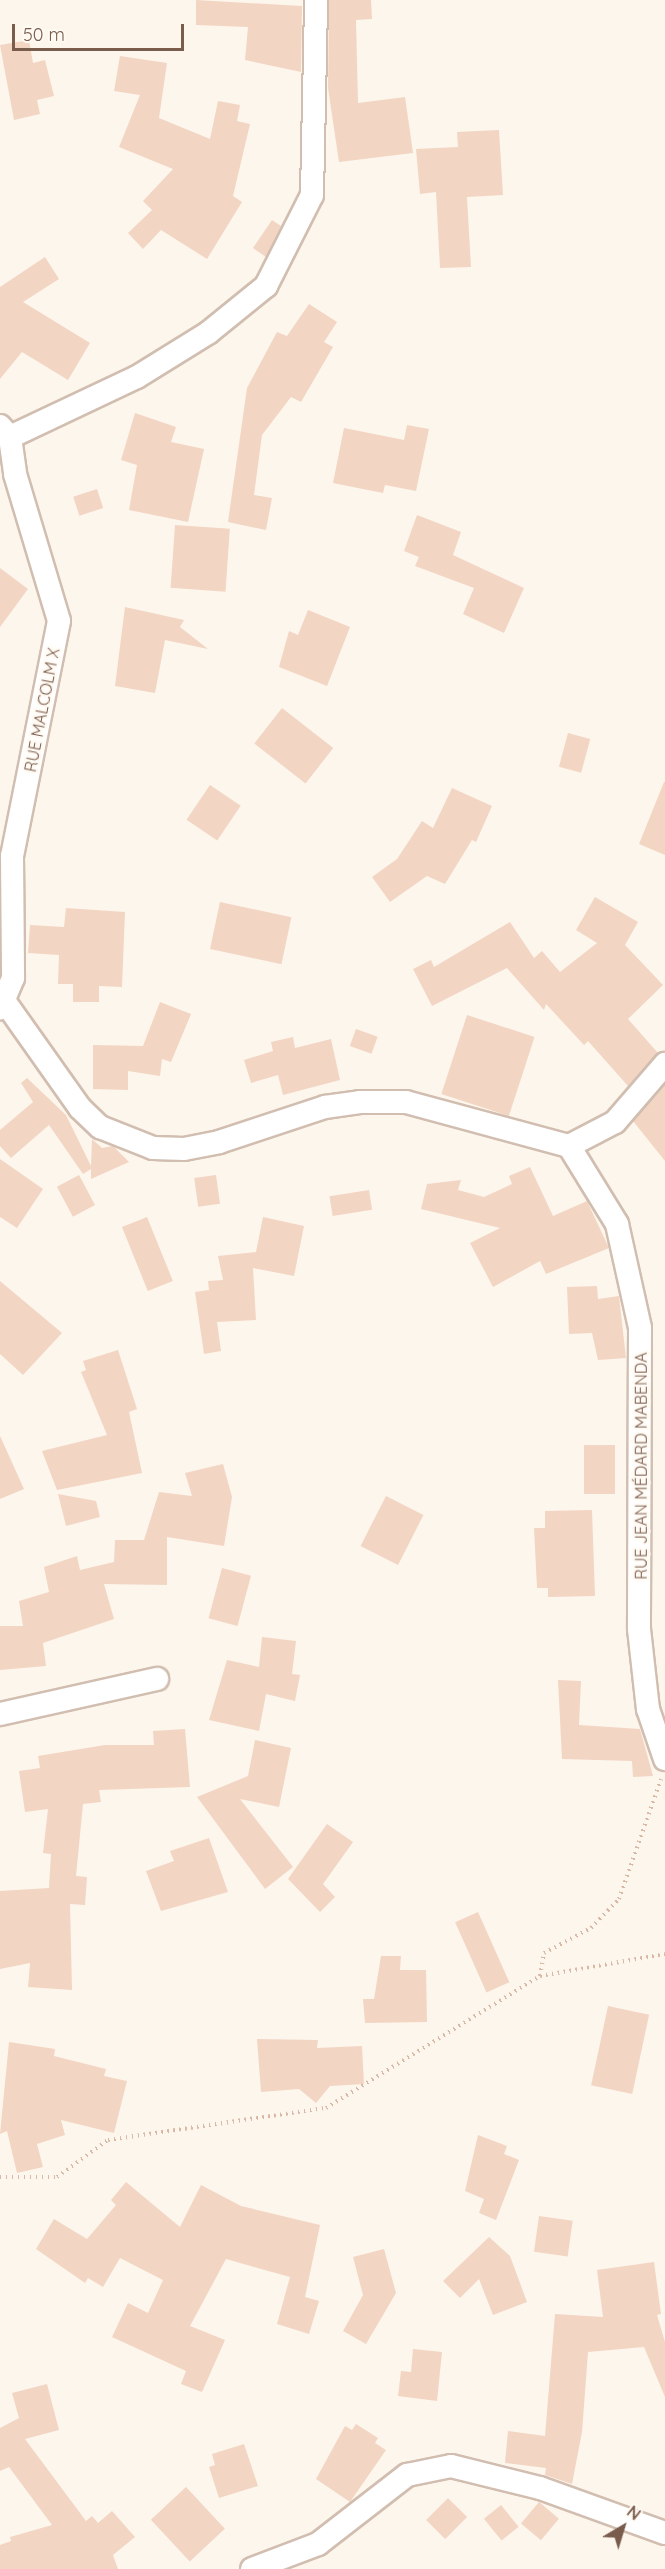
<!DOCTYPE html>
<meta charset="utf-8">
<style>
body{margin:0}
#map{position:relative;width:665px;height:2569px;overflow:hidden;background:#fdf6ec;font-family:Quicksand,sans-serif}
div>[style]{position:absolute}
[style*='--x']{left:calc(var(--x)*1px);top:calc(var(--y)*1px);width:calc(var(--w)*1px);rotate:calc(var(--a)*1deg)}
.building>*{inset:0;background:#f3d5c3;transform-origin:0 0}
.path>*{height:4px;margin-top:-2px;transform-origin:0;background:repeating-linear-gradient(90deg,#d9b8a5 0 1.5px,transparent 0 6px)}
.roads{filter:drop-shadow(2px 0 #d1beb0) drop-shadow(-2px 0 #d1beb0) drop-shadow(0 2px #d1beb0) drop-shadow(0 -2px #d1beb0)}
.street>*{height:22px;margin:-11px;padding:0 11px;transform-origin:11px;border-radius:11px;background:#fff}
span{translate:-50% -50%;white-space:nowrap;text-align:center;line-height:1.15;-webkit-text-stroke:5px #fffaf3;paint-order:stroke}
.street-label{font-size:16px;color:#7a5c4d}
.north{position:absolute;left:593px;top:2497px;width:60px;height:60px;-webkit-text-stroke:4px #fffaf3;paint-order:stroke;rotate:38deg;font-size:16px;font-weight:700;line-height:24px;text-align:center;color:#7a5c4d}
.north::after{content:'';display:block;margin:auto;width:21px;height:27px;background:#7a5c4d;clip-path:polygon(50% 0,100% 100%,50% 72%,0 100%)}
.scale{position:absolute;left:12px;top:24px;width:172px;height:27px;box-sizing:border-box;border:3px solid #7a5c4d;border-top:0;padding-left:8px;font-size:18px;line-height:21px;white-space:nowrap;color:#7a5c4d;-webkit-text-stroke:4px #fffaf3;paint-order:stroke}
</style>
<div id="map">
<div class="building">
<div style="clip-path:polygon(196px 0,302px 6px,301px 72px,245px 60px,248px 27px,196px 25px)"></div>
<div style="clip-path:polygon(329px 0,371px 0,372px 19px,356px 20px,358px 103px,405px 97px,413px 153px,339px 162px,328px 88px)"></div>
<div style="clip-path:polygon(29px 40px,33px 63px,45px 60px,54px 96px,37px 100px,40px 114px,14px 120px,0 45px)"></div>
<div style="clip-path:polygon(120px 56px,167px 63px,159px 118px,210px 139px,218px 101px,240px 105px,237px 121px,250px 124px,233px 196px,242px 202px,207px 259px,161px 230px,143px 249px,128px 233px,152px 210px,143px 201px,173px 169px,119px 147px,140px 95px,114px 91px)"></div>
<div style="clip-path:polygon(499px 130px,503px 195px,467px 197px,471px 267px,440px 268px,436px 192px,420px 194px,416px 149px,458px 147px,457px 132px)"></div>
<div style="clip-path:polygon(272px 220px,281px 226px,266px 257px,253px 248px)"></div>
<div style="clip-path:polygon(45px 257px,59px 279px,23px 302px,90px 343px,68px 380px,22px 352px,0 379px,0 287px)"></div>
<div style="clip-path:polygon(309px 304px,337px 322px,324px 342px,333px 347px,301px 402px,291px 397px,262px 435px,254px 495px,272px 498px,266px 530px,228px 522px,247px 388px,277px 332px,287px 336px)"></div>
<div style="clip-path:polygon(135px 413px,176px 427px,171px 442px,204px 449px,188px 522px,129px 510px,137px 465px,121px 460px)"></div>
<div style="clip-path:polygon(407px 425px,429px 429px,416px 491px,385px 485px,383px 493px,333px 483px,344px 428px,404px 440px)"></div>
<div style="left:97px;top:489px;width:20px;height:25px;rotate:72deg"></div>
<div style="clip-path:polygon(417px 515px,461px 532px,453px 555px,524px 588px,504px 633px,463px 614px,474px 588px,415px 566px,419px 557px,404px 551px)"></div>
<div style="left:175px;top:525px;width:55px;height:63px;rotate:4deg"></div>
<div style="clip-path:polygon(0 568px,28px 589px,0 627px)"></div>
<div style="clip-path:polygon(125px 607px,184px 620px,180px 627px,208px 649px,165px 640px,155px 693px,115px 686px)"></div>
<div style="clip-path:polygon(308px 610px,350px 627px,327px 686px,279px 667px,289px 631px,298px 635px)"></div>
<div style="left:282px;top:708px;width:65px;height:45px;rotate:38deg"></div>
<div style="left:568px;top:733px;width:23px;height:35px;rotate:15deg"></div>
<div style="clip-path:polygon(664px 782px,665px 782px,665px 855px,639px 844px)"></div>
<div style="left:210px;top:785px;width:37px;height:42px;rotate:34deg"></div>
<div style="clip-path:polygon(452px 788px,492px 806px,476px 842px,472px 840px,445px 884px,427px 876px,390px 902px,372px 877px,397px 859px,422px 821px,433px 828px)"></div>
<div style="clip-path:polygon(595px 897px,638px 922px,625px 945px,663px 985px,628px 1019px,658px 1053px,628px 1086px,588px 1041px,584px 1045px,546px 1004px,544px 1010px,507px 968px,432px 1006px,413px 969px,431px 960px,434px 967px,510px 922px,534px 958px,542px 951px,560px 972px,597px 943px,576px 930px)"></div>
<div style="left:220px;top:902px;width:73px;height:48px;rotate:12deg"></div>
<div style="clip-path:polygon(66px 908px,125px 912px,122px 987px,99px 986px,99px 1002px,73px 1002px,73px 984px,58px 984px,59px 955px,28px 953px,30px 925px,64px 927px)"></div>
<div style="clip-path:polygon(160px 1002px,191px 1014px,171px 1062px,162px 1059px,160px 1076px,128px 1071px,128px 1090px,93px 1089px,93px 1045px,143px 1046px)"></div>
<div style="left:467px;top:1015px;width:71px;height:83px;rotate:18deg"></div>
<div style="left:356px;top:1029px;width:23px;height:18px;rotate:20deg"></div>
<div style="clip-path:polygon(293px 1037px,295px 1048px,331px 1039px,340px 1080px,283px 1095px,278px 1075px,251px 1083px,244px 1060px,273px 1051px,271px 1042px)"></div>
<div style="clip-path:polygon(27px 1078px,66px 1115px,91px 1166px,92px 1139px,102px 1148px,113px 1146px,129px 1162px,91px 1179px,91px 1169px,83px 1174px,49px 1125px,11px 1158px,0 1146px,0 1130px,33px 1102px,21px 1083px)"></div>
<div style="clip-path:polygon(665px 1085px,665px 1161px,633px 1121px)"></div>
<div style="clip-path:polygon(0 1159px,43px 1189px,17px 1228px,0 1217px)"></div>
<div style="clip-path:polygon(530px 1167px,553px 1216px,587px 1201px,609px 1248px,546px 1274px,540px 1261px,493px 1287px,470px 1243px,500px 1228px,421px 1209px,427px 1184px,461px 1180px,458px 1190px,484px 1197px,512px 1184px,509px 1176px)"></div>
<div style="left:79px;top:1175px;width:34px;height:25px;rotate:62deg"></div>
<div style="left:216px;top:1175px;width:29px;height:22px;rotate:82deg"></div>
<div style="left:369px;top:1190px;width:20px;height:40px;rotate:81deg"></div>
<div style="left:147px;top:1217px;width:69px;height:27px;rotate:68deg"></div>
<div style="clip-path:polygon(263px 1217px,304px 1226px,294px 1276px,253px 1268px,256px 1320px,217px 1322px,221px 1351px,204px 1354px,195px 1292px,209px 1290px,208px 1281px,223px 1280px,218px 1256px,256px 1252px)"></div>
<div style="clip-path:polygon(0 1281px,62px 1333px,23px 1375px,0 1354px)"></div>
<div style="clip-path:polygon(597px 1286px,598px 1299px,619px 1296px,626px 1358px,598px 1360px,592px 1333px,569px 1334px,567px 1287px)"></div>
<div style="clip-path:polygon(118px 1350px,137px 1409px,129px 1412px,142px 1473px,57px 1490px,42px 1451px,107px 1435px,81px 1372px,86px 1370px,83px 1361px)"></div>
<div style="clip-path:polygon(0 1436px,24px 1489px,0 1499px)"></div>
<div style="left:584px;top:1445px;width:31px;height:49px"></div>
<div style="clip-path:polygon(223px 1464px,232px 1497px,224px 1546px,167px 1537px,167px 1585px,104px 1584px,114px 1619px,43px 1643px,46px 1666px,0 1670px,0 1626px,23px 1626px,19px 1601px,49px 1592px,44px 1567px,77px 1556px,80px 1570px,114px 1562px,115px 1540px,144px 1540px,159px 1492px,192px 1496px,185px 1473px)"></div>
<div style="clip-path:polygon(58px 1494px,96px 1501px,100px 1517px,66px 1526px)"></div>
<div style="left:386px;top:1496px;width:42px;height:56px;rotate:27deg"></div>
<div style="clip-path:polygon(592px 1510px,595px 1596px,548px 1597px,548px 1588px,537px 1588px,534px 1528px,545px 1528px,545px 1511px)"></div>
<div style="left:222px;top:1568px;width:30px;height:52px;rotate:15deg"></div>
<div style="clip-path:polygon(262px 1637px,296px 1641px,292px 1674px,300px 1675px,295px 1701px,266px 1694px,259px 1731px,209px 1720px,227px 1660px,259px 1667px)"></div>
<div style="clip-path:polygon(558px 1680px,581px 1681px,579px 1725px,640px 1729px,653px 1776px,633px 1777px,632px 1761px,562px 1759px)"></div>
<div style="clip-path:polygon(185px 1729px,190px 1787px,99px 1790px,101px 1802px,83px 1804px,76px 1876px,87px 1877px,85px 1905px,70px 1904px,72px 1990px,28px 1987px,30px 1963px,0 1969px,0 1891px,49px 1888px,51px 1854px,43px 1853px,48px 1809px,25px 1812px,19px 1771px,40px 1768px,38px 1756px,105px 1745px,154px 1745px,153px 1731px)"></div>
<div style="clip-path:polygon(255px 1740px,291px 1748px,279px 1807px,240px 1799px,293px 1867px,265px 1889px,197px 1797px,248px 1776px)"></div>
<div style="clip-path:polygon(327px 1824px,353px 1842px,323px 1884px,335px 1897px,320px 1912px,288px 1879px)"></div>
<div style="clip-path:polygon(209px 1838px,228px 1892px,161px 1911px,146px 1871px,174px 1861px,170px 1851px)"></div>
<div style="left:478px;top:1912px;width:77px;height:25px;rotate:66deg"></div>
<div style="clip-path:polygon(381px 1956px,401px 1956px,400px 1970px,426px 1970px,427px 2022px,365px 2023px,363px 1999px,374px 1999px)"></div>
<div style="left:608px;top:2006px;width:42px;height:81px;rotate:12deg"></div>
<div style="clip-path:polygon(257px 2039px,318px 2040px,317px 2048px,362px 2046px,364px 2084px,330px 2086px,316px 2103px,299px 2089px,261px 2092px)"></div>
<div style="clip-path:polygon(9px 2042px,55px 2049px,54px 2056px,106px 2069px,104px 2076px,127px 2081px,114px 2133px,61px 2120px,65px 2135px,37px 2144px,43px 2167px,17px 2173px,7px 2131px,0 2134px)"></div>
<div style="clip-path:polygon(478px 2135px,507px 2146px,504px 2154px,519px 2160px,496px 2220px,479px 2213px,484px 2199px,465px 2191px)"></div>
<div style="clip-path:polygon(126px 2182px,180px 2227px,201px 2185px,241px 2206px,320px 2225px,305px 2297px,319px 2301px,309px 2334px,277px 2324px,290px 2277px,226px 2259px,190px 2326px,225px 2340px,202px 2392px,181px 2384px,186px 2371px,112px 2337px,128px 2303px,148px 2313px,163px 2280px,120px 2258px,103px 2287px,88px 2278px,85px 2283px,36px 2249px,54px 2219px,87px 2239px,116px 2205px,111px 2200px)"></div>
<div style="left:539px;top:2216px;width:34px;height:36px;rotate:8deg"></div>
<div style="clip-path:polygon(489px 2237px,510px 2256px,527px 2302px,493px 2315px,479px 2279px,460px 2298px,443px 2281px)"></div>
<div style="clip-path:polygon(384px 2249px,396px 2293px,366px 2344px,343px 2331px,363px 2295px,353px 2257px)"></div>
<div style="clip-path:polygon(654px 2262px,661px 2314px,657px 2315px,665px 2342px,665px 2397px,644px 2347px,588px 2352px,582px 2432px,572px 2484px,545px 2475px,546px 2468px,505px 2463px,508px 2431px,545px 2436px,555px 2314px,603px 2317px,597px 2270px)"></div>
<div style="clip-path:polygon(413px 2349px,442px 2352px,437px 2401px,398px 2396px,401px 2371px,411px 2372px)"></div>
<div style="clip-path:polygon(47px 2384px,59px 2430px,25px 2439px,86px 2521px,92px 2516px,98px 2523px,112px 2511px,135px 2537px,113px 2555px,118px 2569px,0 2569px,0 2545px,11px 2541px,10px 2537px,52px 2525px,9px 2467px,0 2471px,0 2428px,19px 2418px,12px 2393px)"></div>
<div style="clip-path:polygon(356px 2424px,378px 2438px,375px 2443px,386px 2450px,350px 2502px,316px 2479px,345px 2426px,352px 2430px)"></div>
<div style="clip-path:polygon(244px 2444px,258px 2486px,219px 2498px,209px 2467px,215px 2465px,212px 2454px)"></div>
<div style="left:186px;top:2487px;width:57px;height:48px;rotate:47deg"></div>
<div style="left:448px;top:2498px;width:27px;height:31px;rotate:45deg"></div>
<div style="left:539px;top:2502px;width:26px;height:28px;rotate:40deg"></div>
<div style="left:501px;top:2505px;width:28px;height:22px;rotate:51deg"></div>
</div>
<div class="path">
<div style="--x:540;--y:1976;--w:23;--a:-80"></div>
<div style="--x:544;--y:1953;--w:53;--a:-28"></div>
<div style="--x:591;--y:1928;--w:40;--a:-46"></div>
<div style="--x:619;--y:1899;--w:127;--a:-70.7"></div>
<div style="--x:0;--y:2177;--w:57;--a:0"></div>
<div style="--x:57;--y:2177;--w:63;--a:-36"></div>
<div style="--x:108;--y:2140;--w:220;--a:-8.4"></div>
<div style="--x:326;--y:2108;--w:251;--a:-31.7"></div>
<div style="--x:540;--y:1976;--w:127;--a:-10"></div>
</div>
<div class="roads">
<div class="street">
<div style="--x:0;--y:426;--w:15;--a:48"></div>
<div style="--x:10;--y:437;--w:37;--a:82"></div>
<div style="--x:15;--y:474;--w:153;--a:73.3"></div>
<div style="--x:59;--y:621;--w:240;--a:101.3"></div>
<div style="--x:12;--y:856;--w:122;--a:89.5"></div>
<div style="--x:13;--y:978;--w:33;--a:113"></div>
<div style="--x:10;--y:437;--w:140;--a:-25.3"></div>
<div style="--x:137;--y:377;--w:84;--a:-31.8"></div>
<div style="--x:208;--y:333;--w:75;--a:-39"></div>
<div style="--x:266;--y:286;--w:102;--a:-63.2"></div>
<div style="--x:312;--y:195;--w:195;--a:-88.8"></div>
<div style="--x:5;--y:1002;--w:130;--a:54.7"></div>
<div style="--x:80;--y:1108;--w:28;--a:44"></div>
<div style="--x:100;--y:1127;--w:57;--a:21.6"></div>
<div style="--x:153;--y:1148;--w:31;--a:2"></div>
<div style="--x:184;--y:1149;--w:36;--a:-11"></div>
<div style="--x:219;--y:1142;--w:112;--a:-18.3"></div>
<div style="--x:325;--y:1107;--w:35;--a:-8"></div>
<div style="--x:360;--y:1102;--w:46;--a:0"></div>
<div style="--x:406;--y:1102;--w:169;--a:15.1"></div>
<div style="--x:569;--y:1146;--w:92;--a:58.4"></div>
<div style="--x:617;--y:1224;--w:107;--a:77.5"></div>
<div style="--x:640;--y:1328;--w:301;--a:90.2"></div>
<div style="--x:639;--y:1629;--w:81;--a:83.6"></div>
<div style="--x:648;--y:1709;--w:53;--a:71.2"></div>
<div style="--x:569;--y:1146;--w:52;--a:-27.6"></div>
<div style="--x:615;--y:1122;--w:77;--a:-49.2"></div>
<div style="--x:0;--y:1714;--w:161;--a:-12.6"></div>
<div style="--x:252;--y:2569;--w:71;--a:-20.7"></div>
<div style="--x:318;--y:2544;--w:113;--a:-37.8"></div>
<div style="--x:407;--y:2475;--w:45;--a:-11.6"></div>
<div style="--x:451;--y:2466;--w:92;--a:13.9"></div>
<div style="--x:540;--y:2488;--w:133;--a:19.8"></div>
</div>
</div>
<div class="street-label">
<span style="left:42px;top:710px;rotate:-79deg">RUE MALCOLM X</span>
<span style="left:641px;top:1466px;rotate:-90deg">RUE JEAN MÉDARD MABENDA</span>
</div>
<div class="north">N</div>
<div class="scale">50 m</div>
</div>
